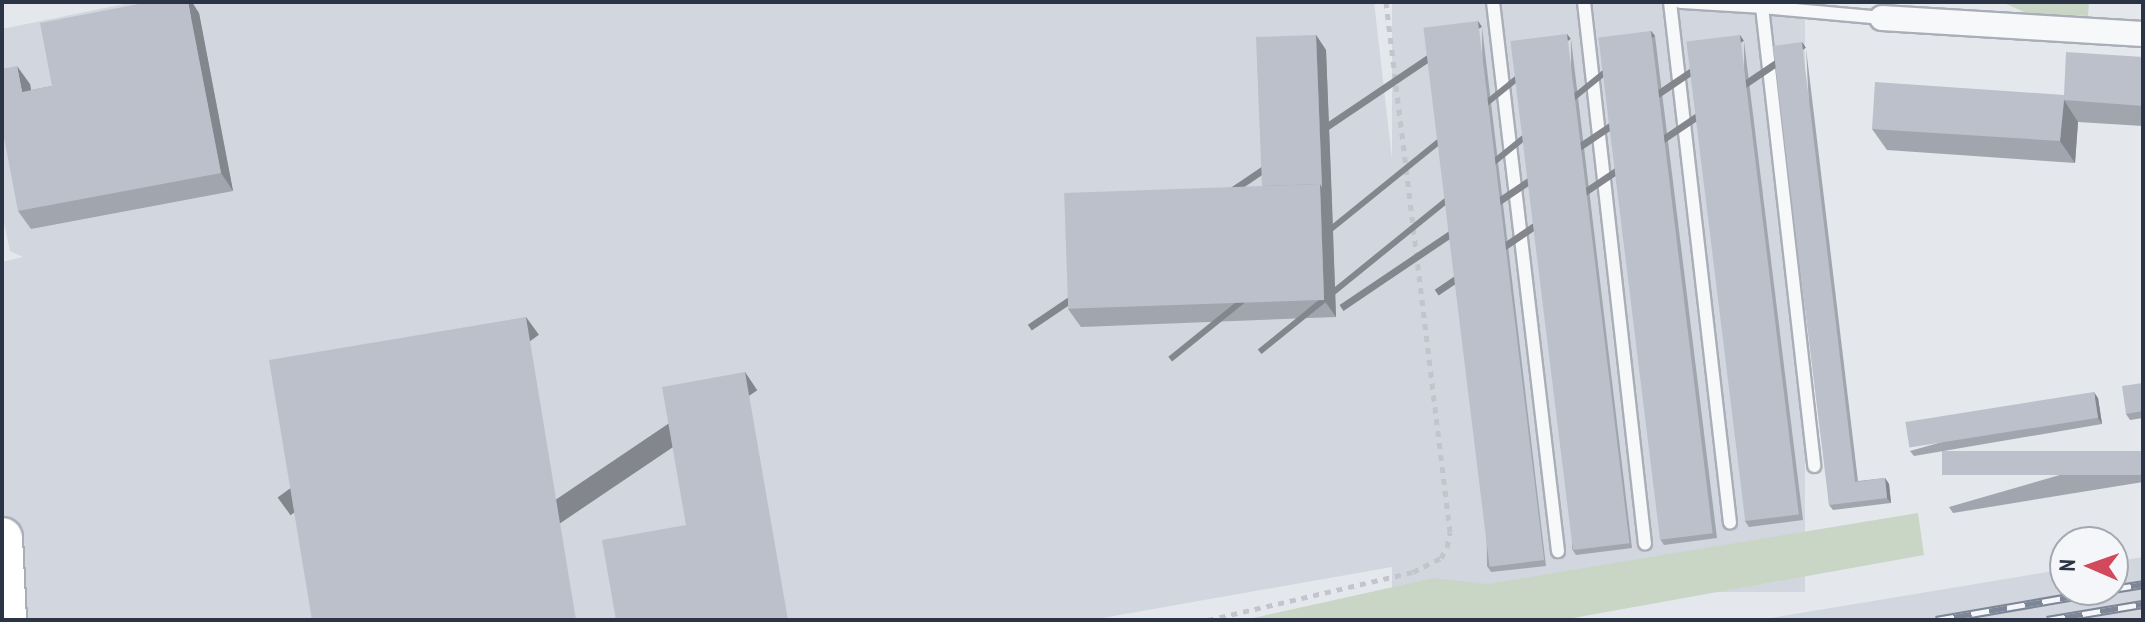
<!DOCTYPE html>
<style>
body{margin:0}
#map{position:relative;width:2145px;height:622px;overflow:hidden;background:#e4e7ec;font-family:"PT Sans Narrow",sans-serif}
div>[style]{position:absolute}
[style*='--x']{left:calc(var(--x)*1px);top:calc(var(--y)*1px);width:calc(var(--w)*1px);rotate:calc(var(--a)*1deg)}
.built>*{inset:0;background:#d2d6de;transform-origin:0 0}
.green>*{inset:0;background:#c9d6c5}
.path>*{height:5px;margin-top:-2.5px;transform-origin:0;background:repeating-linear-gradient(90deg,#c2c5cb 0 6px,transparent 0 12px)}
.roads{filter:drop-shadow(2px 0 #a9aeb7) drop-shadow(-2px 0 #a9aeb7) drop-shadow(0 2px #a9aeb7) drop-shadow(0 -2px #a9aeb7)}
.lane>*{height:12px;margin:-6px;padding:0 6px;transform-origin:6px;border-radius:6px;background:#f7f8fa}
.street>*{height:24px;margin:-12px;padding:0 12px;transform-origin:12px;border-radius:12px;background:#f7f8fa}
.primary>*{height:40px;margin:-20px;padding:0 20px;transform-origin:20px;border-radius:20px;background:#fff}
.rail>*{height:9px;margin-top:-4.5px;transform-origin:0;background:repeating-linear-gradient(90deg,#f4f6f9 0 18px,#7d8696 0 36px);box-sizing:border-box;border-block:2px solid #7d8696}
.wall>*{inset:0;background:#a1a5ae}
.shaded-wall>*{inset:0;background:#83868d;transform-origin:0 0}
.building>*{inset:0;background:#bbc0ca;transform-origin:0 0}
span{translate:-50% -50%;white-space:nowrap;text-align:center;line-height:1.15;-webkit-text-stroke:7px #f4f6f9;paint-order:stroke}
.frame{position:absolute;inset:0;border:4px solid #2b3445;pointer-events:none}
.north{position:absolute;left:2049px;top:526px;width:80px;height:80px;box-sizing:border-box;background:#f4f6f9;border:2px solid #a4a8b1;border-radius:50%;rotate:272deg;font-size:22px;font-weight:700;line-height:32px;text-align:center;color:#2b3445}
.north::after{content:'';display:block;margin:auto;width:28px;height:36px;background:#d1495b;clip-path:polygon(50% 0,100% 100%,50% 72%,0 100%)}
</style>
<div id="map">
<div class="built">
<div style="clip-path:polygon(134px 2px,1374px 2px,1435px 533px,1403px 565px,1091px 620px,2px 620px,2px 262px,23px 257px,10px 251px,2px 213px,2px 29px)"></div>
<div style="left:1392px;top:2px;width:413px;height:590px"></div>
<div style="clip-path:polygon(2143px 557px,2143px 620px,1759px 620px,2065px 569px,2065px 590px,2113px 590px,2113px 562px)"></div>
</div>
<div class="green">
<div style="clip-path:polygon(2089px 2px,2088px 16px,2029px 14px,2004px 3px)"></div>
<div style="clip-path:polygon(1918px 513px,1924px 555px,1562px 620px,1244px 620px,1434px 578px,1487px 584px)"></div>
</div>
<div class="path">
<div style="--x:1208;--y:620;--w:211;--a:-13.2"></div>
<div style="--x:1413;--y:572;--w:31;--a:-27"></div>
<div style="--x:1441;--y:558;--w:13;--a:-61"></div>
<div style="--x:1447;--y:547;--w:15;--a:-79"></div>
<div style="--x:1450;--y:532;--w:534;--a:-96.89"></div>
</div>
<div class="roads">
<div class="lane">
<div style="--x:1493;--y:2;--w:553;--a:83.25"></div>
<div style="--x:1584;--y:2;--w:545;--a:83.58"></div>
<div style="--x:1670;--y:2;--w:524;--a:83.43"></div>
<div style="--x:1680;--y:2;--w:82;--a:3.5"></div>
<div style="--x:1762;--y:7;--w:462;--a:83.5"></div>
<div style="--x:1762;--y:7;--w:121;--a:5.2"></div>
</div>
<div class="street">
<div style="--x:1882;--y:18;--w:261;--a:3.5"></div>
</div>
<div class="primary">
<div style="--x:2;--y:538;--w:82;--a:87.2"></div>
</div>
</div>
<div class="rail">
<div style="--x:2113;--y:589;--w:30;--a:-9"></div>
<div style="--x:1936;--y:620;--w:176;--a:-9.8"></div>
<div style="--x:2047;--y:620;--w:97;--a:-9.5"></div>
</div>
<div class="wall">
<div style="clip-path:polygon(199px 13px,233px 191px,31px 229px,18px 211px,30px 84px,31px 90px,52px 86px)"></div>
<div style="clip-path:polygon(1482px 27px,1546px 566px,1491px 572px,1487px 566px)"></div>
<div style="clip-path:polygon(1651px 31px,1655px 36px,1717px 538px,1664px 545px,1660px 539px)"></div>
<div style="clip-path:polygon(1316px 35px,1326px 50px,1336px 317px,1081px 327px,1068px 309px,1262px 186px)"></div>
<div style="clip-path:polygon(1571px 39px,1632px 548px,1576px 555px,1572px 549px)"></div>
<div style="clip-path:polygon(1744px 41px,1803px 520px,1749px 527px,1745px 521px)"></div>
<div style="clip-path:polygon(1806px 48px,1858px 481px,1885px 478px,1889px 484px,1891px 503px,1833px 510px,1829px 505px)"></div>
<div style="clip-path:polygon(2143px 57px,2143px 126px,2078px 122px,2075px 163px,1887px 150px,1872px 129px,2064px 95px)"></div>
<div style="clip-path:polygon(2143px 383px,2143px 418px,2130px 420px,2126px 414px)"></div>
<div style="clip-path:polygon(2098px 398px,2102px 424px,1914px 456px,1910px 451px)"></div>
<div style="clip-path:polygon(2143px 451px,2143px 482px,1953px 513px,1949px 507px)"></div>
</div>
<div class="shaded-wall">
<div style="clip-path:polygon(188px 2px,192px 2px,199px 13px,233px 191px,221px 173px)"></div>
<div style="left:1478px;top:21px;width:7px;height:543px;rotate:56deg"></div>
<div style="left:1651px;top:31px;width:6px;height:506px;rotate:51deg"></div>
<div style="left:1567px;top:34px;width:6px;height:513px;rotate:51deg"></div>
<div style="clip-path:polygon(1316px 35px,1326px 50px,1332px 202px,1322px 187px)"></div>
<div style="left:1740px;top:35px;width:7px;height:483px;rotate:56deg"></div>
<div style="left:1802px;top:42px;width:7px;height:443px;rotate:56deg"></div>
<div style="clip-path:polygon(17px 66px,30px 84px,34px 109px,22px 92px)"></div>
<div style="clip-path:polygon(2064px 100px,2078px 122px,2075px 163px,2060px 141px)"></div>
<div style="clip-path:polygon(1320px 184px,1332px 202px,1336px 317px,1324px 300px)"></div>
<div style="left:526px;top:317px;width:22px;height:307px;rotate:54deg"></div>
<div style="left:745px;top:372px;width:22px;height:252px;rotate:56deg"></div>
<div style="clip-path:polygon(2094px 392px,2098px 398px,2102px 424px,2098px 418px)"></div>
<div style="clip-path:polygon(1885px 478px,1889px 484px,1891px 503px,1887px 498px)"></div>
</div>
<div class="building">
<div style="clip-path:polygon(149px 2px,188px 2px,221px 173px,18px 211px,2px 127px,2px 69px,17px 66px,22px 92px,52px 86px,40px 23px)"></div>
<div style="left:1478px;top:21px;width:543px;height:55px;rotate:83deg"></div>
<div style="left:1651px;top:31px;width:506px;height:53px;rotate:83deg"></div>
<div style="left:1567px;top:34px;width:513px;height:57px;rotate:83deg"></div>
<div style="clip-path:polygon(1316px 35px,1322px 187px,1320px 184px,1262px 186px,1256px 37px)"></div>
<div style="left:1740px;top:35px;width:483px;height:54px;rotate:83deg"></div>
<div style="clip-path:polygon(1802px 42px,1855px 482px,1885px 478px,1887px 498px,1829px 505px,1773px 46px)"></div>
<div style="clip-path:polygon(2066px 52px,2143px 57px,2143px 106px,2064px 100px,2060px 141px,1872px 129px,1875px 82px,2064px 95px)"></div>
<div style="left:1320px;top:184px;width:116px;height:256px;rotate:88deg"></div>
<div style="clip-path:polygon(526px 317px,576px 620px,312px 620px,269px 360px)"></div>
<div style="clip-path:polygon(745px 372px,788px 620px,616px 620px,602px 540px,686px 525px,662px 387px)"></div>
<div style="clip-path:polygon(2143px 383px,2143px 411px,2126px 414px,2122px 386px)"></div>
<div style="left:2094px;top:392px;width:26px;height:191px;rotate:81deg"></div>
<div style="left:2143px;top:451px;width:24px;height:201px;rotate:90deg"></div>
</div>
<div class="frame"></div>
<div class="north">N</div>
</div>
